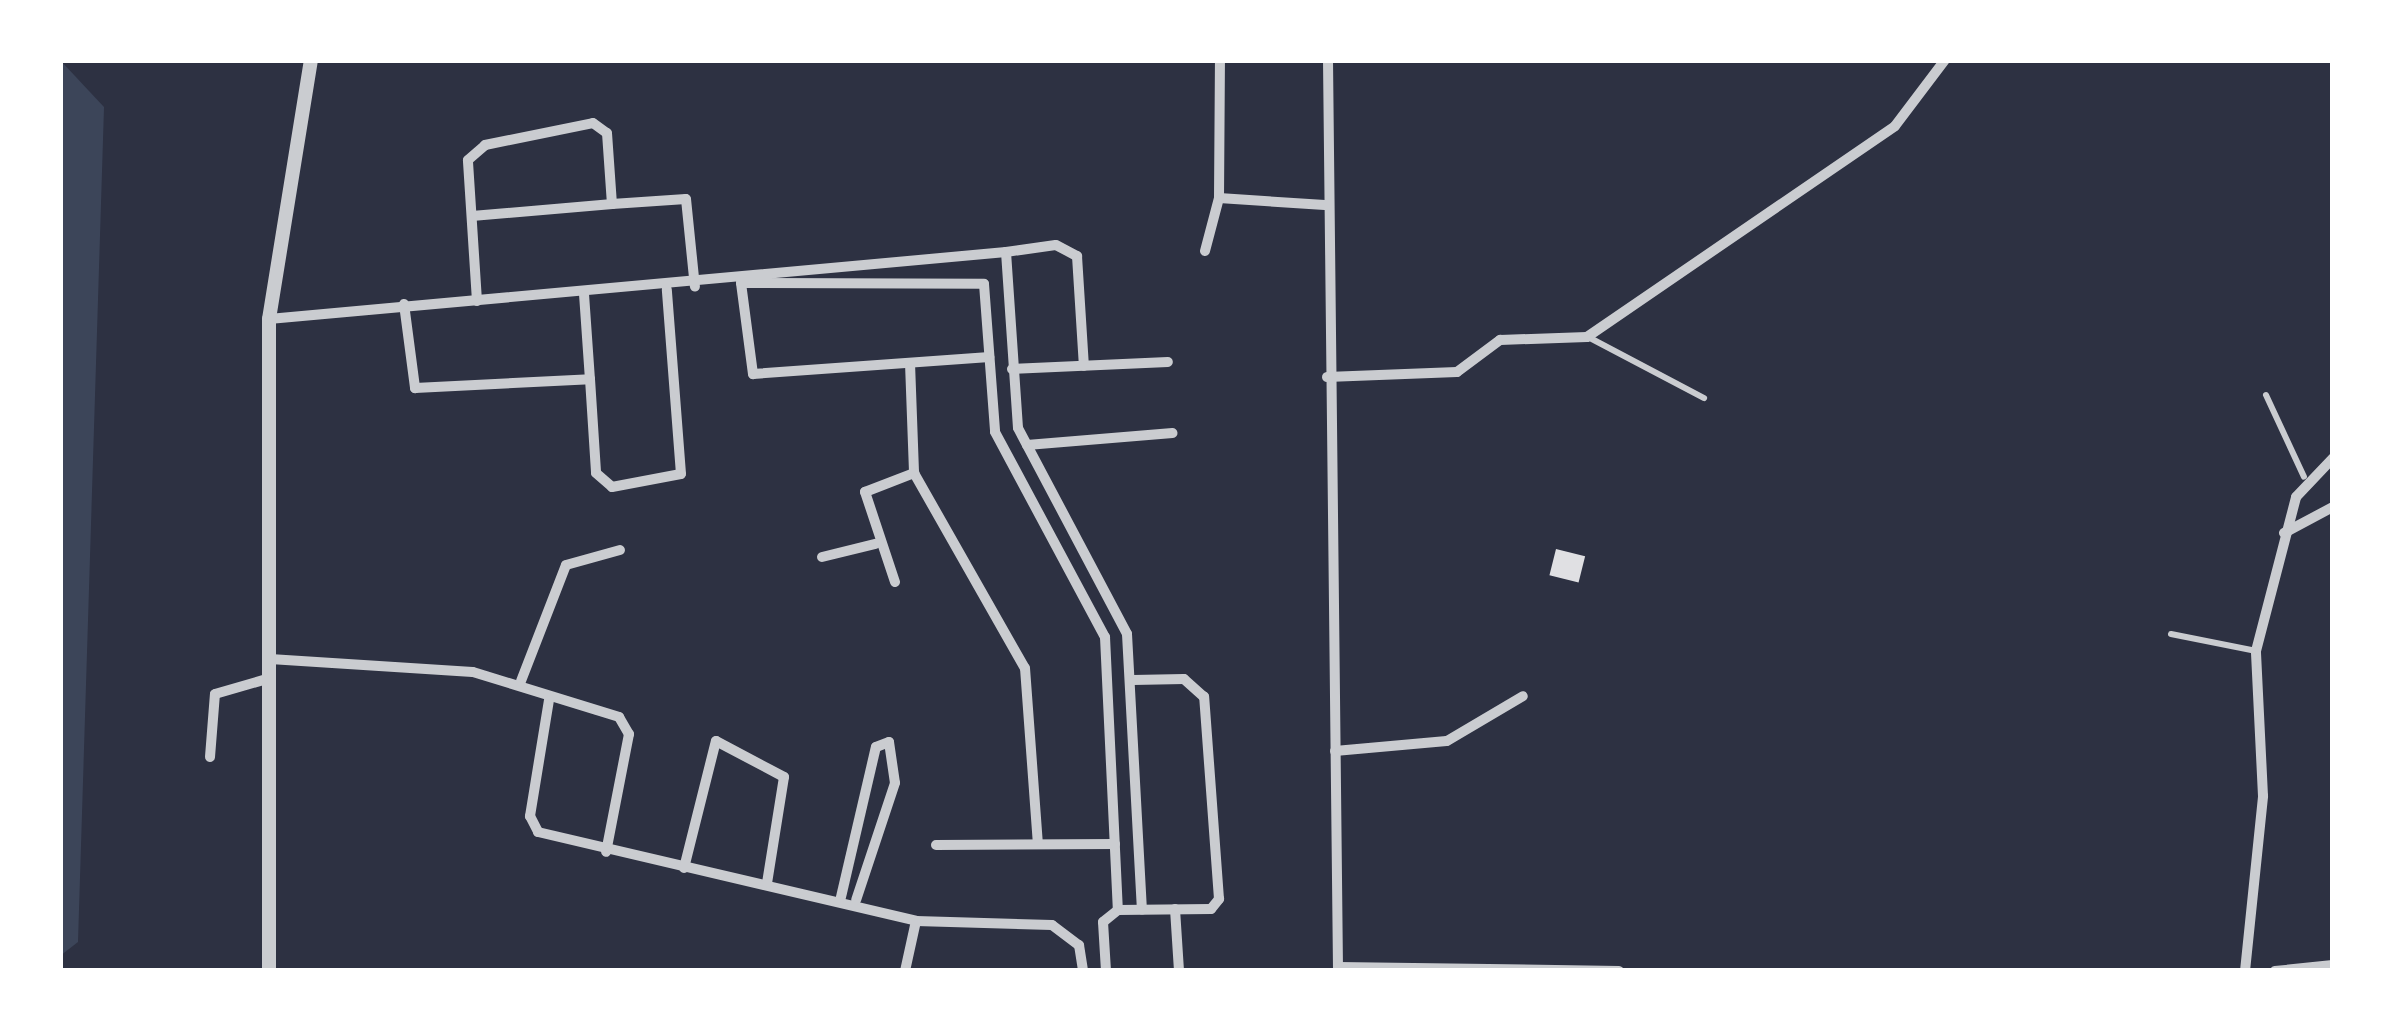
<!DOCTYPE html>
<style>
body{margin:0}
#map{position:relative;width:2393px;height:1031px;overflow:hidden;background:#2d3142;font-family:Manrope,sans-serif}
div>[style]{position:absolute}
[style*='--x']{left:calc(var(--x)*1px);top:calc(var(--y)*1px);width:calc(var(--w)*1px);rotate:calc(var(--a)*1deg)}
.green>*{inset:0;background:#3c4559}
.building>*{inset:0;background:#e0e0e3;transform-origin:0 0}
.service>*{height:6px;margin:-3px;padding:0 3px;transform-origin:3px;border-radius:3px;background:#caccd0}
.minor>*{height:10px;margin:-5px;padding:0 5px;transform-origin:5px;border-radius:5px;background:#caccd0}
.tertiary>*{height:14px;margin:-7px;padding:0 7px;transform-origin:7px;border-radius:7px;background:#caccd0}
span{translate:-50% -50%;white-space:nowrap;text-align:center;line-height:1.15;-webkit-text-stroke:12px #fff;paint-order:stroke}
.frame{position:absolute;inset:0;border:63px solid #fff;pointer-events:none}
</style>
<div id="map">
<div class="green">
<div style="clip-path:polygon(60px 60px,104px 107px,78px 942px,60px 956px)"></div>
</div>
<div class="building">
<div style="left:1556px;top:549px;width:30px;height:27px;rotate:14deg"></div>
</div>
<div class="service">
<div style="--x:1590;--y:338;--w:129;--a:27.8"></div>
<div style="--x:2266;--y:395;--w:90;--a:65.1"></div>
<div style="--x:2171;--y:634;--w:87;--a:11.3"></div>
</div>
<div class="minor">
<div style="--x:1328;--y:60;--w:911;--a:89.37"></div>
<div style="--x:1219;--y:198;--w:106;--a:3.8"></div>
<div style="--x:472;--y:216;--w:141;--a:-4.9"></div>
<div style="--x:1205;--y:251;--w:55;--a:-75.2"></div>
<div style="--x:1219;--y:198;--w:138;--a:-89.6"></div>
<div style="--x:1006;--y:252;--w:50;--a:-8"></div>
<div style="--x:1056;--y:245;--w:24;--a:28"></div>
<div style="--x:1077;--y:256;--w:110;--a:86.4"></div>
<div style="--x:741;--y:283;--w:243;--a:0.2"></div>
<div style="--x:984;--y:284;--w:148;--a:85.7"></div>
<div style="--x:995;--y:432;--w:233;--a:61.8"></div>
<div style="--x:1105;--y:637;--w:273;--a:87.3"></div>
<div style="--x:741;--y:283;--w:92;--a:82.5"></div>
<div style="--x:753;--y:374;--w:237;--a:-4.1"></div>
<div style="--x:584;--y:294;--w:85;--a:86"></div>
<div style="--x:477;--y:301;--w:141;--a:-93.7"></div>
<div style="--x:468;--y:160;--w:23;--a:-41"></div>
<div style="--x:485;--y:145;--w:110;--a:-11.5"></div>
<div style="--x:593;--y:123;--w:17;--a:36"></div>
<div style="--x:607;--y:133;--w:71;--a:86"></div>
<div style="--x:612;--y:204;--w:74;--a:-3.9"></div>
<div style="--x:686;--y:199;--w:88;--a:84.2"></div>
<div style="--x:404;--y:304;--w:85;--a:82.5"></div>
<div style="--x:415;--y:388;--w:175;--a:-2.9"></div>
<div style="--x:590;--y:379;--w:94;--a:86.3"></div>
<div style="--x:596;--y:473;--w:21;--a:41"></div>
<div style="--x:612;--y:487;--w:70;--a:-10.7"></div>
<div style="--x:681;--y:474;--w:185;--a:-94.4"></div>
<div style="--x:269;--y:319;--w:740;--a:-5.19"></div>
<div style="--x:1006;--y:252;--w:176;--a:86.1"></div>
<div style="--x:1018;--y:428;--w:233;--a:62.1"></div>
<div style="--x:1127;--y:634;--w:276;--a:86.9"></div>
<div style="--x:910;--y:363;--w:110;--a:87.9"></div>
<div style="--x:914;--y:473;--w:224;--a:60.4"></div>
<div style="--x:1025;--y:668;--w:175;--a:85.8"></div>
<div style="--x:1012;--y:369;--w:156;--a:-2.6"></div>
<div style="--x:1327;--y:377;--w:130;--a:-2.2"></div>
<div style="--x:1457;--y:372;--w:54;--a:-36.7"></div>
<div style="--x:1500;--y:340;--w:87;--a:-2"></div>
<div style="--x:1587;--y:337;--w:373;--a:-34.4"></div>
<div style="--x:1895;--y:126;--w:83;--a:-52.9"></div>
<div style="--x:1027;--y:445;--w:146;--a:-4.7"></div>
<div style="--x:2284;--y:533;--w:55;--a:-28"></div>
<div style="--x:822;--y:557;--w:55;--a:-13.8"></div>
<div style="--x:895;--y:582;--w:95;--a:-108.4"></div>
<div style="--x:865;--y:492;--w:53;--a:-21.2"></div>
<div style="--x:270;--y:659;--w:203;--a:3.7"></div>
<div style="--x:473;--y:672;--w:153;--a:17.1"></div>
<div style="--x:619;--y:717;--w:20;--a:60"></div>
<div style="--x:629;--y:734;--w:120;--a:101"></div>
<div style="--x:521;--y:681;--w:124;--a:-68.8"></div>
<div style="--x:566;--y:565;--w:56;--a:-15.5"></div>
<div style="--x:549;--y:700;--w:118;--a:99.3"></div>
<div style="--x:530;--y:816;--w:18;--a:63"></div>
<div style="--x:538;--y:832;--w:388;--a:13.2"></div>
<div style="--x:916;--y:921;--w:136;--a:1.7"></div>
<div style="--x:1052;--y:925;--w:34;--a:37"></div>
<div style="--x:1079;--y:945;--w:26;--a:81"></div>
<div style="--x:1335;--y:751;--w:112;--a:-5.1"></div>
<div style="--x:1447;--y:741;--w:88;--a:-30.6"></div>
<div style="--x:210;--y:757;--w:63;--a:-85.5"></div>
<div style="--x:215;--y:694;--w:57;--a:-16.2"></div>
<div style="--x:936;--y:845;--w:179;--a:-0.3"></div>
<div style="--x:684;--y:868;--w:131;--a:-75.9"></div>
<div style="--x:716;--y:741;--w:77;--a:27.9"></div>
<div style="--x:784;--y:777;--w:107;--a:99.1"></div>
<div style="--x:841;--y:897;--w:154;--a:-76.9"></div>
<div style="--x:876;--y:747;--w:14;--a:-21"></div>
<div style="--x:889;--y:742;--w:41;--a:81.7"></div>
<div style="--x:895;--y:783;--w:123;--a:108.4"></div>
<div style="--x:1175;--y:909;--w:62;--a:86.3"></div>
<div style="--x:1338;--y:967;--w:281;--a:0.8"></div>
<div style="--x:905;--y:971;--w:51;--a:-77.6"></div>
<div style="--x:1106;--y:971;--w:49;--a:-93.5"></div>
<div style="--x:1103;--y:922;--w:19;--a:-39"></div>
<div style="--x:1118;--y:910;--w:93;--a:-0.6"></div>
<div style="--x:1211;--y:909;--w:13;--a:-51"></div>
<div style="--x:1219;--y:899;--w:203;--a:-94.2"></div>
<div style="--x:1204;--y:697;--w:27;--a:-138"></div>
<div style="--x:1184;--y:679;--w:51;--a:178.9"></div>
<div style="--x:2245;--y:971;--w:176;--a:-84.1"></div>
<div style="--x:2263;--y:796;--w:145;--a:-92.8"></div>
<div style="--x:2256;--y:651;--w:159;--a:-75.4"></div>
<div style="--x:2296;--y:497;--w:54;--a:-46.5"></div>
<div style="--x:2275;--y:971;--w:58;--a:-5.9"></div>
</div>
<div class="tertiary">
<div style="--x:269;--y:971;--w:652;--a:-90"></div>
<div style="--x:269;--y:319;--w:262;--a:-80.8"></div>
</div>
<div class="frame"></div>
</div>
